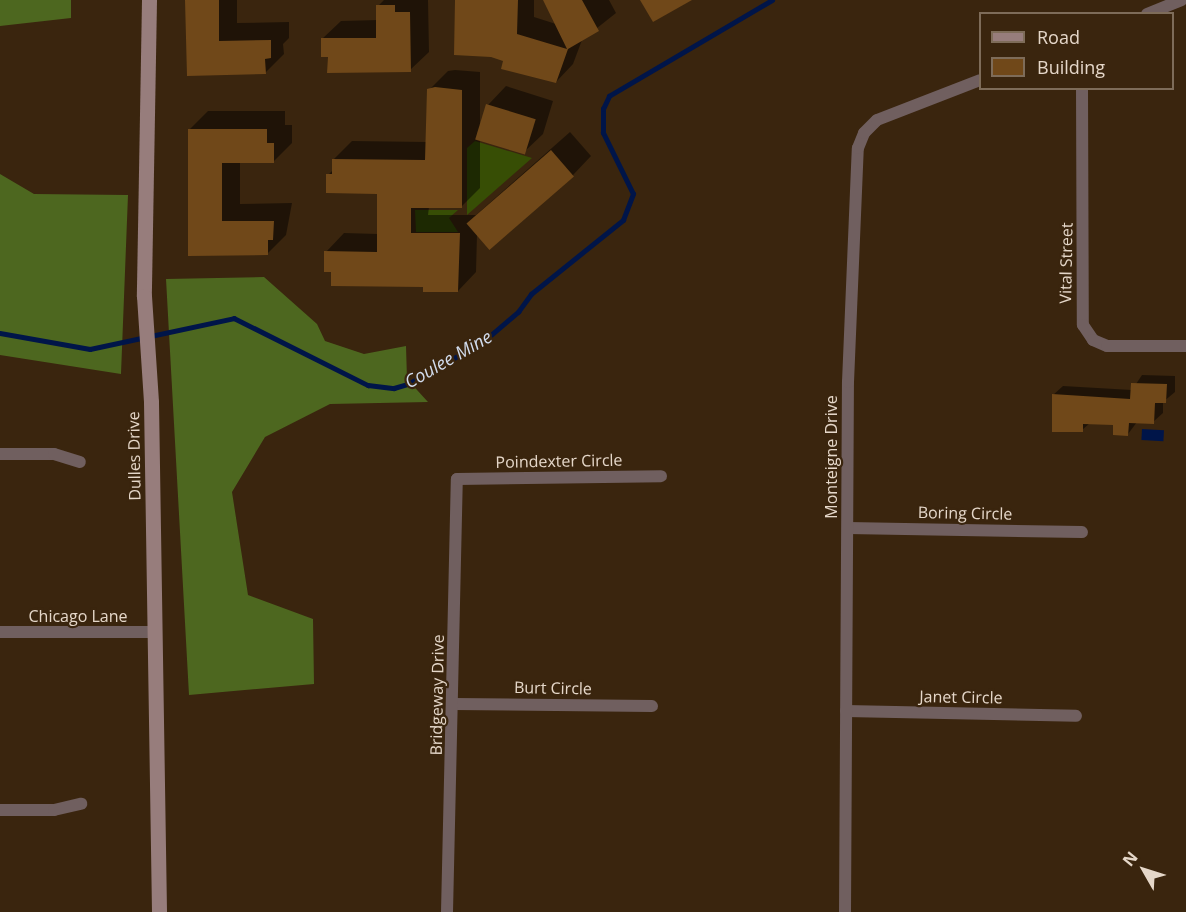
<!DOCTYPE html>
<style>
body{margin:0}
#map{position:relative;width:1186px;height:912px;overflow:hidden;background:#3a250e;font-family:"Open Sans",sans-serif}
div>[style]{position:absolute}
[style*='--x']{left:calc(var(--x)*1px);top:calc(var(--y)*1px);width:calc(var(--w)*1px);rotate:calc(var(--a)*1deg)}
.green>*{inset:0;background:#374e05}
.forest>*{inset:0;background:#4d671f}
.water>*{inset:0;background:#001549;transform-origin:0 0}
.shadow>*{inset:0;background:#0007}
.stream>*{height:4.5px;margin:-2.25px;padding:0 2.25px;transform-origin:2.25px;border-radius:2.25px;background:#001549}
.building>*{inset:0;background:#704819;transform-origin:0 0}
.street>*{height:12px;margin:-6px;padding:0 6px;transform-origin:6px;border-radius:6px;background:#705f5f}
.secondary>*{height:15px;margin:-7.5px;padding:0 7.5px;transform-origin:7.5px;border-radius:7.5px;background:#977d7c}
span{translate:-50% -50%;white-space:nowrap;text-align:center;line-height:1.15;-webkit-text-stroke:4.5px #3a250e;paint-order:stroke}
.street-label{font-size:16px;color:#e5d7c9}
.water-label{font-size:18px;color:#d2dced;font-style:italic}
.legend{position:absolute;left:979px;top:12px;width:195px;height:78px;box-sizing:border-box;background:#3a250e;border:2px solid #7e6c59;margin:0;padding:8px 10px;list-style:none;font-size:18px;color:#e5d7c9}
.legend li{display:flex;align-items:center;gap:12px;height:30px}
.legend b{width:30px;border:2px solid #7e6c59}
.north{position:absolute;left:1114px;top:840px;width:60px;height:60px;-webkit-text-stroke:4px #3a250e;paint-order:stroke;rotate:309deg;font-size:16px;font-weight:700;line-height:24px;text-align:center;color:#e5d7c9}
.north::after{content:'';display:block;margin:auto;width:21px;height:27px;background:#e5d7c9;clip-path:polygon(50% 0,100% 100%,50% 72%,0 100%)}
</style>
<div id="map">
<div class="green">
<div style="clip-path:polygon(475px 141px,532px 158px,467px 215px,467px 148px)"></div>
<div style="clip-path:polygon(415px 210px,458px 210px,449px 218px,458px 232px,416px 232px)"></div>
</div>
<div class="forest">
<div style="clip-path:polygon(0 0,71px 0,71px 18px,0 26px)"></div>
<div style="clip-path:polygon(0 174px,34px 194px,128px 195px,121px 374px,0 355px)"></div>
<div style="clip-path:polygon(264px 277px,317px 324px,325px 341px,364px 354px,406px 346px,407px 379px,428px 402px,330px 404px,265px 437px,232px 492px,248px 595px,313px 619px,314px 684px,189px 695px,166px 279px)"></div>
</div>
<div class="water">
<div style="left:1142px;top:429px;width:22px;height:11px;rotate:3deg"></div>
</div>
<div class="shadow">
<div style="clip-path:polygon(187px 0,237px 0,237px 23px,289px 22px,289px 38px,283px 44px,284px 54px,265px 73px,188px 74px)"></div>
<div style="clip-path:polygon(384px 0,428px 0,429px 52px,410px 70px,329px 56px,322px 39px,341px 21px,378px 20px,378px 6px)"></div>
<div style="clip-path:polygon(457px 0,534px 0,534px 17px,556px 24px,544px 0,609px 0,616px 13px,582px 40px,573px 64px,556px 82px,505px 60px)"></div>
<div style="clip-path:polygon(455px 70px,480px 72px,480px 127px,488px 105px,506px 86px,553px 101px,543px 134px,524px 152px,480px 139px,480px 188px,461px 207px,429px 207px,428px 215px,476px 215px,570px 132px,591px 156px,573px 175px,477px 235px,476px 272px,458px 291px,332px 270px,326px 252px,344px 233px,378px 234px,379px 192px,328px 175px,334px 169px,334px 159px,352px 141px,427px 142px,429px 90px,448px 71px)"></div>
<div style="clip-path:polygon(208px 111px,285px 111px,285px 125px,292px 125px,292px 143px,274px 161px,240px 162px,240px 204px,292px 203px,286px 235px,267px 254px,190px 254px,189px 130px)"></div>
<div style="clip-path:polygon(1142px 375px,1175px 376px,1175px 392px,1163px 402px,1163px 413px,1153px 422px,1137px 422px,1128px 434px,1115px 424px,1090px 423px,1082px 430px,1053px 395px,1063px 386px,1132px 390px)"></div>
</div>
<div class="stream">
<div style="--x:0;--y:333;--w:91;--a:10.1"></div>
<div style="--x:90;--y:349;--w:147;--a:-12.1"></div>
<div style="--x:234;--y:318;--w:150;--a:26.6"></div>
<div style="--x:368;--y:385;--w:26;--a:7"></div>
<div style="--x:394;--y:388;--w:15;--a:-16"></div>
<div style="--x:408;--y:384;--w:87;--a:-29.5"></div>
<div style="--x:484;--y:341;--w:45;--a:-40.5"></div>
<div style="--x:518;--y:312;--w:22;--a:-54"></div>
<div style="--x:531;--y:294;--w:118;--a:-38.8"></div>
<div style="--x:623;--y:220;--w:28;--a:-69"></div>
<div style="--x:633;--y:194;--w:68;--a:-116.2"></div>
<div style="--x:603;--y:133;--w:24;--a:-90"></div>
<div style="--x:603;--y:109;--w:14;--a:-65"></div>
<div style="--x:609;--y:96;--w:189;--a:-30.5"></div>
</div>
<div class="building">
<div style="clip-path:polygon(185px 0,219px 0,219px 41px,271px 40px,271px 58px,265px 59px,266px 74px,187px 76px)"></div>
<div style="clip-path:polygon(455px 0,518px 0,517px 34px,567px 49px,543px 0,582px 0,599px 31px,568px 49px,556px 83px,501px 69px,503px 61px,491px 57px,454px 55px)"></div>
<div style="clip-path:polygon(640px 0,692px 0,653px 22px)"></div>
<div style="clip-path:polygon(376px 5px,395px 5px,395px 12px,410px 12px,411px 72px,327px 73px,328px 57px,321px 57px,321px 38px,376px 38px)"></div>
<div style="clip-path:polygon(435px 87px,462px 90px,462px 208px,411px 208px,411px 233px,460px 233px,458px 292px,423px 292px,423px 287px,331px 286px,331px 272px,324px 272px,324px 251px,377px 252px,377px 194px,326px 193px,326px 174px,332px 174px,332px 159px,425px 160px,427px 89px)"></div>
<div style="left:486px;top:104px;width:52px;height:37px;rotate:17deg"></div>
<div style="clip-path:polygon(188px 129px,267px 129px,267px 143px,274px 143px,274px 163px,222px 163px,222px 221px,274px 221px,273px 240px,268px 240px,268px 255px,188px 256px)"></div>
<div style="left:551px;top:150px;width:35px;height:112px;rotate:49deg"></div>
<div style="clip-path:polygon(1131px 383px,1167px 384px,1166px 403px,1155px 403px,1154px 424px,1129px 423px,1128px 436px,1113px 435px,1113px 425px,1083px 424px,1083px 432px,1052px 432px,1052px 394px,1130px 399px)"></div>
</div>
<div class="street">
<div style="--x:1147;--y:14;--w:37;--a:-22"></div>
<div style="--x:1082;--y:88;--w:237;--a:89.8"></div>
<div style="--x:1083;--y:325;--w:18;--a:56"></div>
<div style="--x:1093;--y:340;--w:15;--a:23"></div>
<div style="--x:1107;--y:346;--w:79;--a:0"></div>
<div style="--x:0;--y:454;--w:54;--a:0"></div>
<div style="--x:54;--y:454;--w:27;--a:17"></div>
<div style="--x:848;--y:528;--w:234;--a:1"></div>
<div style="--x:0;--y:632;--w:155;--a:0"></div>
<div style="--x:454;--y:704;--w:198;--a:0.6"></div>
<div style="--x:846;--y:711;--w:230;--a:1.2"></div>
<div style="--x:0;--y:810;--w:54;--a:0"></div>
<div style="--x:54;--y:810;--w:28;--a:-13"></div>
<div style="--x:447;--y:912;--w:433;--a:-88.7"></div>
<div style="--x:457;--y:479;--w:204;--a:-0.8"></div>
<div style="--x:845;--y:912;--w:530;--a:-89.68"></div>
<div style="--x:848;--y:382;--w:234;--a:-87.6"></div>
<div style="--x:858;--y:148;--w:16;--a:-68"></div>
<div style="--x:864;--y:133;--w:18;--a:-45"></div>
<div style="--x:877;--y:120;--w:110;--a:-21.2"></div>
</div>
<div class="secondary">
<div style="--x:149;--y:0;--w:296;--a:91"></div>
<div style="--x:144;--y:296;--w:106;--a:86.2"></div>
<div style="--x:151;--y:402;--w:510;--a:89.1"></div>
</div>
<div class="street-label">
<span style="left:1066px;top:263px;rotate:-89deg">Vital Street</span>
<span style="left:134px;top:456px;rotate:-91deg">Dulles Drive</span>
<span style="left:831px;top:457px;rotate:-90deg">Monteigne Drive</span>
<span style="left:559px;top:461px;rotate:-1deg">Poindexter Circle</span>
<span style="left:965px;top:513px;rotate:1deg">Boring Circle</span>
<span style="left:78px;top:616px">Chicago Lane</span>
<span style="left:553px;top:688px;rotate:1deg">Burt Circle</span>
<span style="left:437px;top:695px;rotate:-89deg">Bridgeway Drive</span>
<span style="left:961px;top:697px;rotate:1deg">Janet Circle</span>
</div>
<div class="water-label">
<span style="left:448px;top:359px;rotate:-30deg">Coulee Mine</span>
</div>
<ul class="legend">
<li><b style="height:8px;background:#977d7c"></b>Road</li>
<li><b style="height:16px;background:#704819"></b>Building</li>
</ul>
<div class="north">N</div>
</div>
